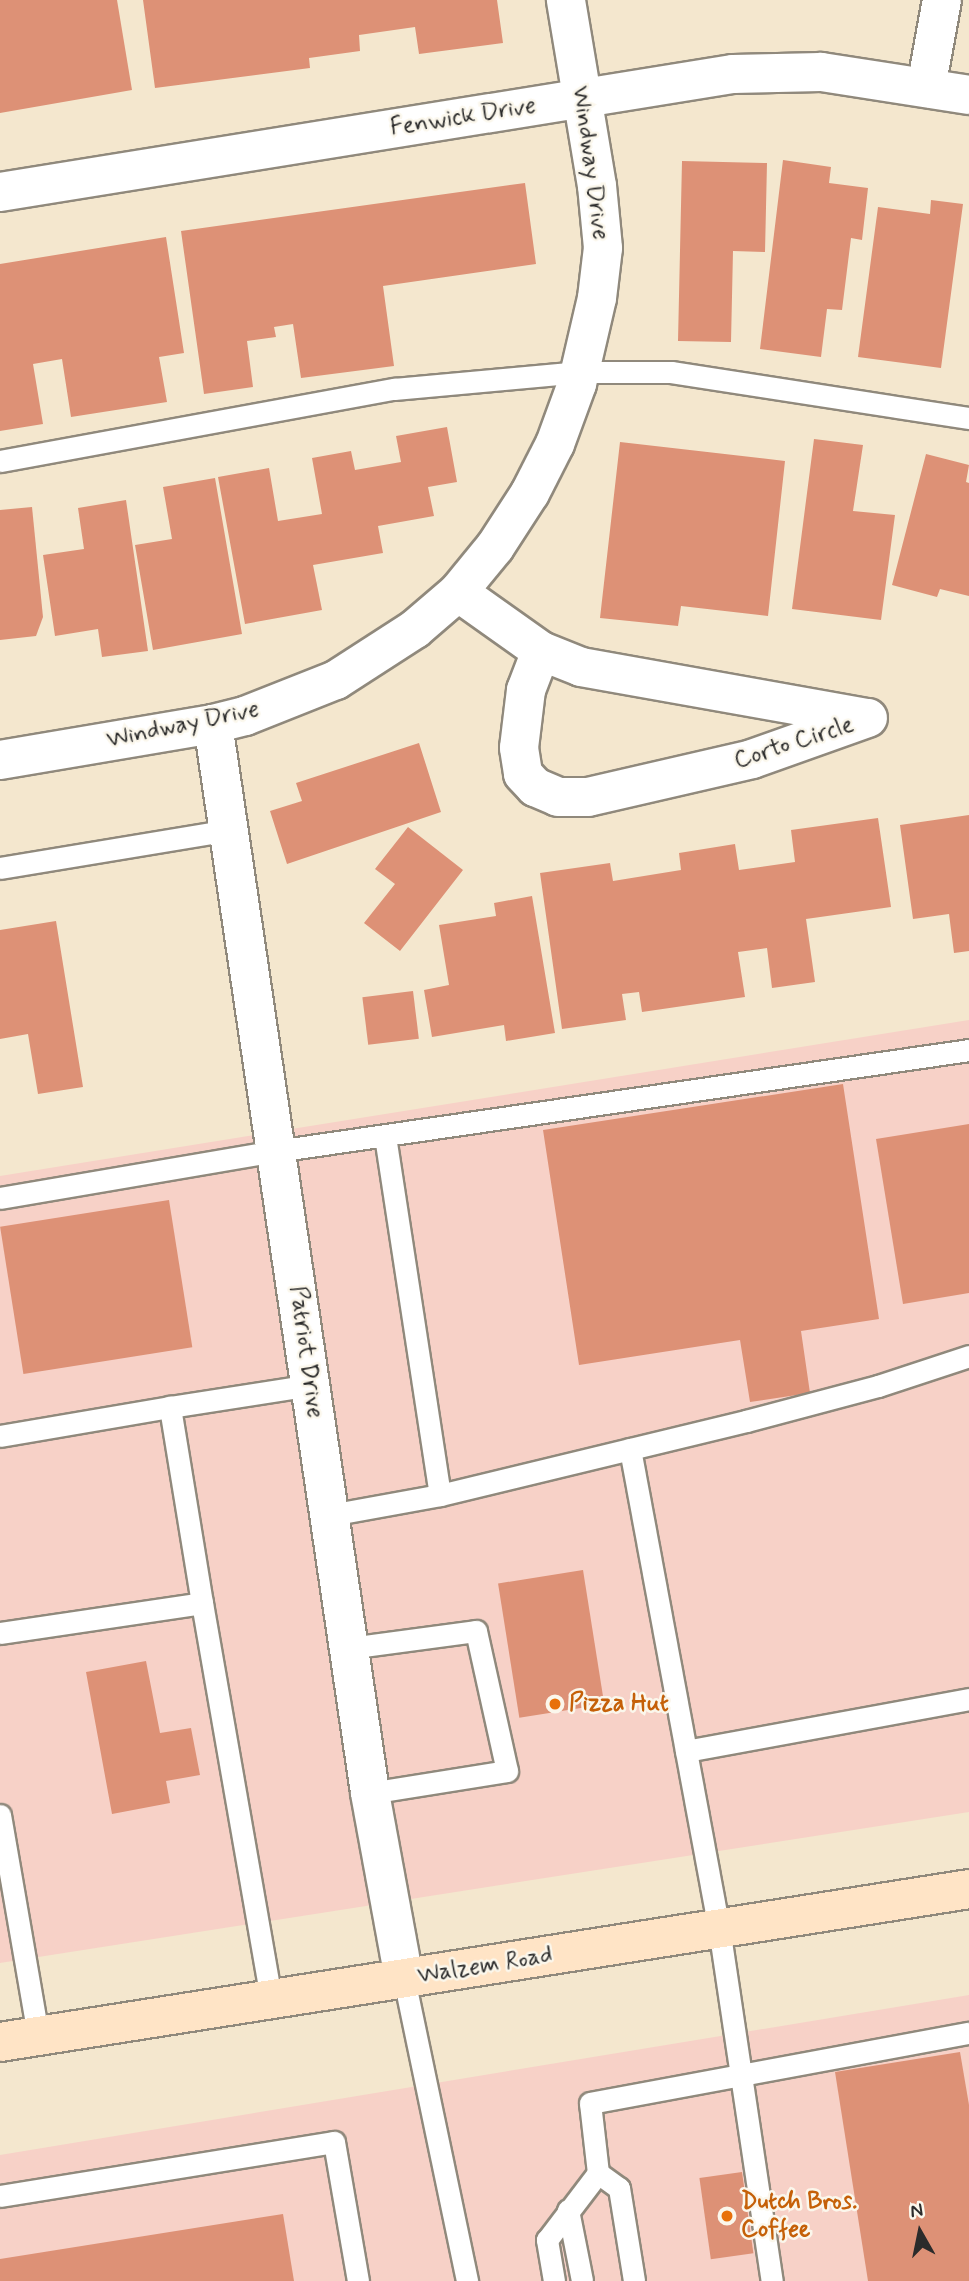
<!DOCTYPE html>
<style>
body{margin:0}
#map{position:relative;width:969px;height:2281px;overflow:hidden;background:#f4e7ce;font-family:Mynerve,sans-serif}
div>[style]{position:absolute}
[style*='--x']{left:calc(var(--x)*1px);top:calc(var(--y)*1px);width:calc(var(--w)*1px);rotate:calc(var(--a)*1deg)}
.built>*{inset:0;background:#f7d1c7}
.building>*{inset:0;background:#dd9176;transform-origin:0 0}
.roads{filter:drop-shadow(2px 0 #90897c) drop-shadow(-2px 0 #90897c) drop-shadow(0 2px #90897c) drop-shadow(0 -2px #90897c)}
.lane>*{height:21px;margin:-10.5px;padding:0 10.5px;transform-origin:10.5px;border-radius:10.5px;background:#fff}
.street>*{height:38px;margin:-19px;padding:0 19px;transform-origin:19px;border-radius:19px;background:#fff}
.secondary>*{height:38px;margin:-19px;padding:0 19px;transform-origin:19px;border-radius:19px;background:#ffe4c6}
.dots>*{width:19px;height:19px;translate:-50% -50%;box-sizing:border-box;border:4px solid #fbf7ec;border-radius:50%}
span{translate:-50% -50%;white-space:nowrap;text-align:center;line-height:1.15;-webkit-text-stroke:5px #fbf7ec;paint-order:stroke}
.street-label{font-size:24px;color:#2b2b2b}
.food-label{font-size:24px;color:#c56008;font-weight:700}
.left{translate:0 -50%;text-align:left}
.north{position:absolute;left:885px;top:2197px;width:70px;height:70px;-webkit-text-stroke:5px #fbf7ec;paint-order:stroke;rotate:351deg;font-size:19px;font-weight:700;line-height:28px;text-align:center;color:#2b2b2b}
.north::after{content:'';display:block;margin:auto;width:24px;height:32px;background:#2b2b2b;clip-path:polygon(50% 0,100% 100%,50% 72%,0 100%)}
</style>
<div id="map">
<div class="built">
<div style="clip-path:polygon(969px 1020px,969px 1812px,0 1963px,0 1176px)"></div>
<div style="clip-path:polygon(969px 1995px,969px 2281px,0 2281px,0 2155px)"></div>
</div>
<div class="building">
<div style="clip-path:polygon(0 0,117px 0,132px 90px,0 113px)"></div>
<div style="clip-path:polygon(143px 0,497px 0,503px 43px,419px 54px,415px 27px,359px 35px,360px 51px,309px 58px,310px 68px,155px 88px)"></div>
<div style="clip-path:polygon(783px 160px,831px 167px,829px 183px,868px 188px,862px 240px,851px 238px,842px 310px,827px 309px,821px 357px,760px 349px)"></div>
<div style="clip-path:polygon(682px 161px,767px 163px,765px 252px,733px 251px,731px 342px,678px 341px)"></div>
<div style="clip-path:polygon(525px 183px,536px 264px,383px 286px,394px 366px,301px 378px,293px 324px,274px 327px,276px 337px,247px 341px,253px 387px,204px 394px,181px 231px)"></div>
<div style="clip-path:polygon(931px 200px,963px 204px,941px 368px,858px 357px,878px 207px,930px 214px)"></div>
<div style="clip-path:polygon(166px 237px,184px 353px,159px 357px,167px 402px,71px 417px,62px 359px,33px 364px,43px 424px,0 431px,0 264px)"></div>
<div style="clip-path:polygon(447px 427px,457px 482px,428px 487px,434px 516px,378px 526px,383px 553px,313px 565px,322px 610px,245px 624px,218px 477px,269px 468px,278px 521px,322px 514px,312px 458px,351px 451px,355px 470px,401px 462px,396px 436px)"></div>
<div style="clip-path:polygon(814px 439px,863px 445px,853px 511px,895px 515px,881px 620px,792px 609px)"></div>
<div style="clip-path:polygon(620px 442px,785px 461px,768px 616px,681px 606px,678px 626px,600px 618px)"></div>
<div style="clip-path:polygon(926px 454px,969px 465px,966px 482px,969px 483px,969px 596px,940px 589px,937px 597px,892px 585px)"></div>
<div style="clip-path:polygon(215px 478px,242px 634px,153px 650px,135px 545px,172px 539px,163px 487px)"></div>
<div style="clip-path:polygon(126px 500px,148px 651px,102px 657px,98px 629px,55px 636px,43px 555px,84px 549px,78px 508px)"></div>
<div style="clip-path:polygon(32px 507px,43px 617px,36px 636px,0 640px,0 510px)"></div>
<div style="clip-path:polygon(419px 743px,441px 812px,287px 864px,270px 811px,302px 801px,296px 783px)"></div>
<div style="clip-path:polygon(969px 815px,969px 951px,954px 953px,949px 914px,913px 919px,900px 825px)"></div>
<div style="clip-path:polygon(878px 818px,891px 907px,806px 919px,815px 982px,772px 988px,767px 948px,738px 952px,745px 997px,642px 1012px,639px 992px,622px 994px,626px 1020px,562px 1029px,540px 873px,610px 863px,613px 881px,681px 870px,679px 853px,735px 844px,739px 870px,795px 862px,791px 830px)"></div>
<div style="clip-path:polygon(408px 827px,463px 870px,400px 951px,364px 923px,395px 884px,375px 869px)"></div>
<div style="clip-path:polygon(532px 896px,555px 1033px,506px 1041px,504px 1025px,432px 1037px,424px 990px,449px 985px,439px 925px,496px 916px,494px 903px)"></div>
<div style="clip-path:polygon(56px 921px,83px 1087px,38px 1094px,28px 1034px,0 1039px,0 930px)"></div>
<div style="left:413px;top:991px;width:48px;height:51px;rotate:83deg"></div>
<div style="clip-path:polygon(843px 1084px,879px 1319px,801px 1331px,810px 1393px,750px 1402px,740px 1340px,579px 1365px,543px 1130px)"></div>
<div style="clip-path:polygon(969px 1124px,969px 1293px,903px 1304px,876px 1139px)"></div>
<div style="left:169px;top:1200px;width:149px;height:171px;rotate:81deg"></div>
<div style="left:583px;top:1570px;width:136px;height:86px;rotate:81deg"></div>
<div style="clip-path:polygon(146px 1661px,160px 1733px,191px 1728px,200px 1775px,166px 1781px,170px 1803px,112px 1814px,86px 1672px)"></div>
<div style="clip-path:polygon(960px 2052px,969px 2105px,969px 2281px,868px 2281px,835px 2072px)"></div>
<div style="left:742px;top:2172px;width:82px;height:43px;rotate:82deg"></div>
<div style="clip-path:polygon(283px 2214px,294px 2281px,0 2281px,0 2259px)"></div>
</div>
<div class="roads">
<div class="lane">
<div style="--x:0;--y:461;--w:401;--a:-10.4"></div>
<div style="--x:394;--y:389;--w:187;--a:-5.2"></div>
<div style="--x:580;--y:372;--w:91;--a:0"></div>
<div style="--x:671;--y:372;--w:302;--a:8.8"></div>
<div style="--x:0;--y:868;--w:232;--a:-9.4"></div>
<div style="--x:385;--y:1136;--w:363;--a:81.3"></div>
<div style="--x:0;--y:1198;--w:280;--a:-9.7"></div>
<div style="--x:276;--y:1151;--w:700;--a:-8.29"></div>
<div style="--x:0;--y:1436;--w:172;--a:-9.7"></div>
<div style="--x:630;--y:1449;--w:487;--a:79.5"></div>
<div style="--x:719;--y:1928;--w:357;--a:81.5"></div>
<div style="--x:330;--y:1515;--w:112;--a:-10.3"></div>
<div style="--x:440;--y:1495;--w:315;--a:-13.6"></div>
<div style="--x:746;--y:1421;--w:137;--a:-14.9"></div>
<div style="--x:878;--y:1386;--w:96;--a:-18.2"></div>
<div style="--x:202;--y:1603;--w:403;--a:80.1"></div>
<div style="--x:0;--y:1633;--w:204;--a:-8.4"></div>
<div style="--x:202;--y:1603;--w:199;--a:-99.3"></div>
<div style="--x:170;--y:1407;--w:143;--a:-8.9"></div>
<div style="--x:349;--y:1648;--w:128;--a:-7.6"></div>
<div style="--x:476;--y:1631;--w:143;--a:77.5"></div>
<div style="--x:507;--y:1771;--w:139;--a:170.9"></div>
<div style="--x:686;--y:1751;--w:288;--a:-10.4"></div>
<div style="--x:0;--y:1815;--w:224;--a:80.2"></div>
<div style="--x:404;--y:1979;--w:309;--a:78.2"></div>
<div style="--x:598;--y:2173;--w:26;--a:36"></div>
<div style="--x:619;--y:2188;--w:94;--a:80.8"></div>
<div style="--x:0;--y:2196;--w:338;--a:-9.2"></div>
<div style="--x:334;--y:2142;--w:141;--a:80.2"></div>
<div style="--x:568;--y:2210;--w:72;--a:78.8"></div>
<div style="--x:554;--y:2281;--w:42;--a:-99.7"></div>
<div style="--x:547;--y:2240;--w:84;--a:-52.7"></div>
<div style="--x:598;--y:2173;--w:70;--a:-96.5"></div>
<div style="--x:590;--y:2103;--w:385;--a:-10.5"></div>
</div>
<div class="street">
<div style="--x:926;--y:88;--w:89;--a:-79.7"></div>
<div style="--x:0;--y:192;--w:742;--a:-9.15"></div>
<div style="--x:733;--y:74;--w:88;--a:-1.3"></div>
<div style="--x:821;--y:72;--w:150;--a:8.8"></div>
<div style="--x:458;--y:592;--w:102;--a:35.4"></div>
<div style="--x:541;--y:651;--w:43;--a:21.8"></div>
<div style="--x:581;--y:667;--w:290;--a:10.1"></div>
<div style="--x:541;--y:651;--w:42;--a:111"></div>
<div style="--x:526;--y:690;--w:58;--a:96.9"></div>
<div style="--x:519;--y:748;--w:26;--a:81"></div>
<div style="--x:523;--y:774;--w:18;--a:47"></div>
<div style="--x:535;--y:787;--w:25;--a:23"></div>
<div style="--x:558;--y:797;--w:30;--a:0"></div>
<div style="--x:588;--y:797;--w:168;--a:-13"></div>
<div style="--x:752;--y:759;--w:123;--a:-19.5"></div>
<div style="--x:213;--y:724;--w:1080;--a:81.64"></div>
<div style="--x:370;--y:1793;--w:189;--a:79.6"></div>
<div style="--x:0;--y:760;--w:216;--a:-9.6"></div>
<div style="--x:213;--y:724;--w:33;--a:-14"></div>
<div style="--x:245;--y:716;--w:98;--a:-21.6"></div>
<div style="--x:336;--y:680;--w:94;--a:-32.8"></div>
<div style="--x:415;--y:629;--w:57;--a:-40.7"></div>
<div style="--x:458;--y:592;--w:58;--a:-50.6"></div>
<div style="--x:495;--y:547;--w:64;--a:-57.1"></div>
<div style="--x:530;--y:493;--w:55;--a:-63"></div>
<div style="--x:555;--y:444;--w:64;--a:-69.9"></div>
<div style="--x:577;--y:384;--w:88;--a:-76.9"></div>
<div style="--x:597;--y:298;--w:50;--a:-83.2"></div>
<div style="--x:603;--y:248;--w:62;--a:-95.5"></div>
<div style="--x:597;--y:186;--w:189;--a:-99.5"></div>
</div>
<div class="secondary">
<div style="--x:0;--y:2042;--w:981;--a:-8.97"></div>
</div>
</div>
<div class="dots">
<div style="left:555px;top:1704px;background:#e8710a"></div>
<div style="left:727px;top:2216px;background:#e8710a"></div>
</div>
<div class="street-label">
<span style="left:463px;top:117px;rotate:-9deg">Fenwick Drive</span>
<span style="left:590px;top:163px;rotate:82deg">Windway Drive</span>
<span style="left:183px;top:725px;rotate:-12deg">Windway Drive</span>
<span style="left:794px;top:743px;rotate:-18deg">Corto Circle</span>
<span style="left:306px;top:1352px;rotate:82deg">Patriot Drive</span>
<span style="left:485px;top:1966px;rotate:-9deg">Walzem Road</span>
</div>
<div class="food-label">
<span class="left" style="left:569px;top:1704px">Pizza Hut</span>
<span class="left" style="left:741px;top:2216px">Dutch Bros.<br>Coffee</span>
</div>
<div class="north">N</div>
</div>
